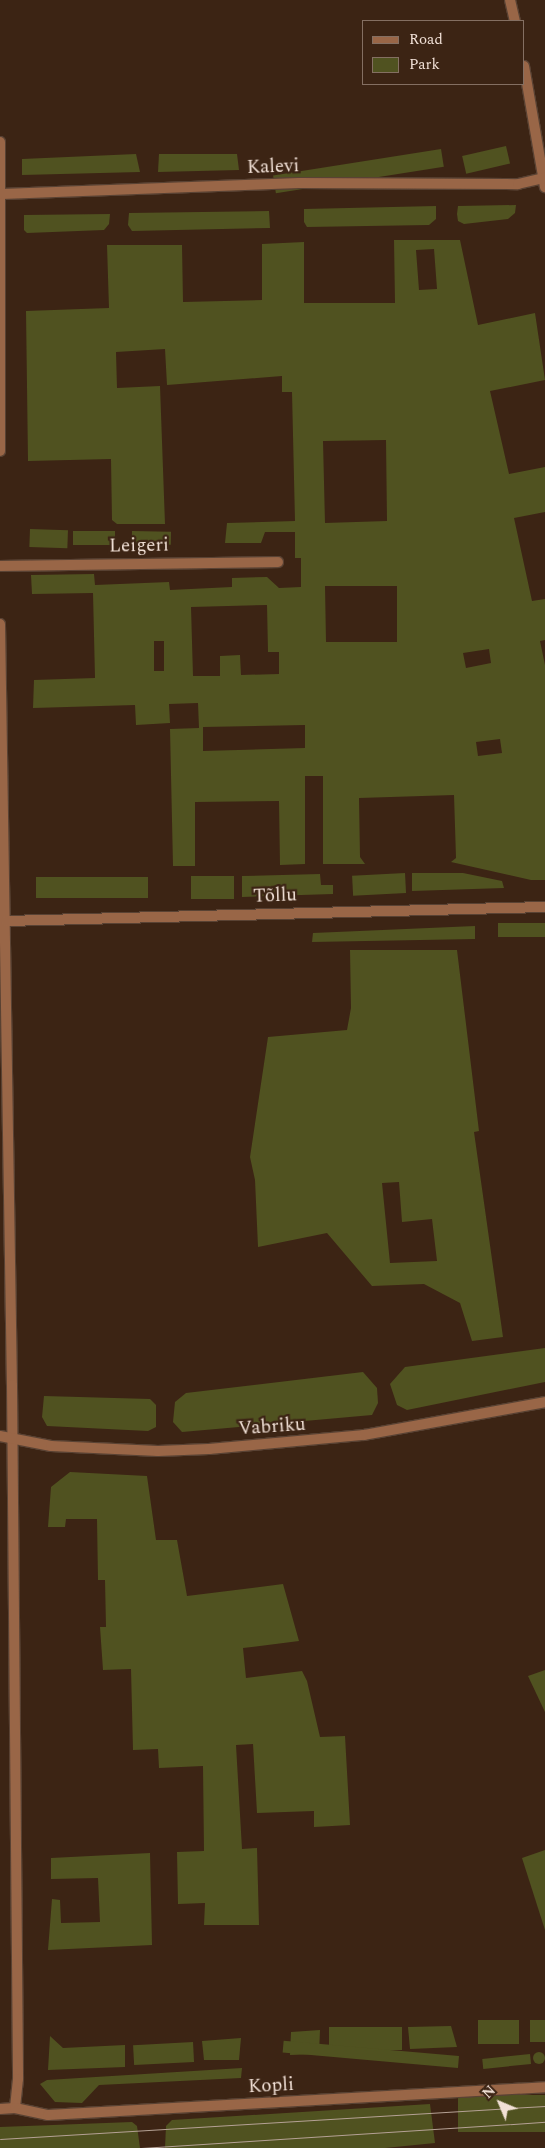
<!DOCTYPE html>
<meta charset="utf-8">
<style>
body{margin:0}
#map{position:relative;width:545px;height:2148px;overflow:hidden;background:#3c2414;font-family:Spectral,serif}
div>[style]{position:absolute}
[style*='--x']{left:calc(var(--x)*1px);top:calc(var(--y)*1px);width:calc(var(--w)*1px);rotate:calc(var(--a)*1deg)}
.green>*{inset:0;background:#505220;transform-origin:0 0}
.round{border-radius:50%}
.roads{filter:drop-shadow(1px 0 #594233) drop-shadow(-1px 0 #594233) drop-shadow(0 1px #594233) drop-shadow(0 -1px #594233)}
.minor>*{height:10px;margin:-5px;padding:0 5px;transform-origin:5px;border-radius:5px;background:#996647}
.tertiary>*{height:10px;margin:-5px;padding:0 5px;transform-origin:5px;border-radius:5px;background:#996647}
.tram>*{height:1px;margin:-0.5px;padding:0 0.5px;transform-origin:0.5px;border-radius:0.5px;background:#b5a195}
span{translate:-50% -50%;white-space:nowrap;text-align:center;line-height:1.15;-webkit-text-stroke:4.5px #3c2414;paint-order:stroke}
.street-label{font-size:19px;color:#f1e0d6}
.legend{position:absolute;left:362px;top:20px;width:162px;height:65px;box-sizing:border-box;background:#3c2414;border:1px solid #846f62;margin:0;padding:6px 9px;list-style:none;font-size:15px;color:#f1e0d6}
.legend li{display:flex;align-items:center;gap:10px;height:25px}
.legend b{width:25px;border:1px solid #846f62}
.north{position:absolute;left:475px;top:2078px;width:50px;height:50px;-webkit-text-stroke:4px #3c2414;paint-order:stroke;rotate:315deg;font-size:14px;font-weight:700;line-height:20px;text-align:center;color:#f1e0d6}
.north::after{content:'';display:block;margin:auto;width:18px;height:22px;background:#f1e0d6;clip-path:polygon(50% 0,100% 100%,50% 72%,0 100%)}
</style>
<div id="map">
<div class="green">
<div style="left:506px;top:146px;width:18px;height:45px;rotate:77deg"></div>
<div style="left:441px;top:149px;width:18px;height:170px;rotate:81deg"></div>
<div style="clip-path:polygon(136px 154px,140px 172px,22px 175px,22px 159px)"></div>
<div style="clip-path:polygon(159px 154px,237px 154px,239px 170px,158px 172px)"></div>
<div style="clip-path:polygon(516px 205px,515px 213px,508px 219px,464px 224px,458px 221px,457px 214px,458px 206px)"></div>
<div style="clip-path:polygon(436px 206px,436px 219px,429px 225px,307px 227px,304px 222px,304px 209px)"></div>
<div style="clip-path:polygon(269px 211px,270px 228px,132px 231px,128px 225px,129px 213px)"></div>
<div style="clip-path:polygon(110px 214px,109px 224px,104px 230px,27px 233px,24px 230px,24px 215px)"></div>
<div style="clip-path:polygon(evenodd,394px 240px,460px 240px,478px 325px,535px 313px,545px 380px,490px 391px,509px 474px,545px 467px,545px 512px,514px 518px,532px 601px,545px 599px,545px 640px,540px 641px,545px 665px,545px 880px,531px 880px,451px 862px,456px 858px,454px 795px,359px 798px,360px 857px,365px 864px,323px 864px,323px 776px,305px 776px,305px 864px,280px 865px,279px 801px,195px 802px,195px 866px,173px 866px,170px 729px,199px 728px,198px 703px,169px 704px,170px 723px,136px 725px,135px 705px,33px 708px,34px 680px,95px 678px,93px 593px,32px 594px,31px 575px,94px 574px,95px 585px,169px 582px,170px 590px,232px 587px,232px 578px,267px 577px,279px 588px,301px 587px,301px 558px,295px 558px,295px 532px,265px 532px,261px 543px,225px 543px,227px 523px,295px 521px,292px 392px,282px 392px,282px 376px,167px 385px,165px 349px,116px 352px,117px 388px,160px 386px,165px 524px,117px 524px,112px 520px,111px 459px,28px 461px,26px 311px,109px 308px,107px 245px,182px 245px,183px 302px,262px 300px,262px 244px,304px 242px,304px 303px,395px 303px,394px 240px,434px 249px,437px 289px,419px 290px,416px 250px,434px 249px,394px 240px,386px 440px,387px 521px,325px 523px,323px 441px,386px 440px,394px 240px,397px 586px,397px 642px,326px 642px,325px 586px,397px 586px,394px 240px,267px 605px,268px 652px,279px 652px,279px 674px,241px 675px,240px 655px,220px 656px,220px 676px,193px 676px,191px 607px,267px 605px,394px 240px,154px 641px,164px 641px,164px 671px,154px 671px,154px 641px,394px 240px,489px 649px,491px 663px,466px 668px,463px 653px,489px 649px,394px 240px,305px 725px,305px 748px,203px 751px,203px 727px,305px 725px,394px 240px,500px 739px,502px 753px,478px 756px,476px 742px,500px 739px)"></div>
<div style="left:30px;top:529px;width:38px;height:18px;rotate:2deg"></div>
<div style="left:73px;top:531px;width:42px;height:14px"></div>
<div style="left:132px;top:531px;width:39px;height:13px;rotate:1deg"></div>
<div style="left:405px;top:873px;width:20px;height:53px;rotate:87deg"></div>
<div style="clip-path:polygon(412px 873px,463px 873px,502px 881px,504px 888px,412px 891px)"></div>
<div style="clip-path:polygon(320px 874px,321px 885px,333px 885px,333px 894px,242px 897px,242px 876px)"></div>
<div style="left:234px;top:876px;width:23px;height:43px;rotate:90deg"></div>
<div style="left:148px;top:877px;width:21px;height:112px;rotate:90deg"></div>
<div style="left:545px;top:923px;width:14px;height:47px;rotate:90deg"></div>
<div style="clip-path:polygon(475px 926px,475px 939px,312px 942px,313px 933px)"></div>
<div style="clip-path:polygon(evenodd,350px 950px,457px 950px,479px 1131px,474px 1132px,503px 1337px,472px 1341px,460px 1303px,424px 1284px,372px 1286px,327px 1233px,258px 1247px,255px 1180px,250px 1157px,268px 1037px,347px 1030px,351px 1008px,350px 950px,399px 1182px,402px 1222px,432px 1219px,437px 1261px,390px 1263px,382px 1183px,399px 1182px)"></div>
<div style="clip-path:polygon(545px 1348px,545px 1382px,407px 1410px,397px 1405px,390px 1384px,405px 1367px)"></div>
<div style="clip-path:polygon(363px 1372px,377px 1388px,378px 1403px,372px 1415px,182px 1432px,173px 1422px,175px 1402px,186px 1393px)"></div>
<div style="clip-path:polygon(44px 1396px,150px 1399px,156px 1405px,156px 1427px,148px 1431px,47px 1426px,42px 1417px)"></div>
<div style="clip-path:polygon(70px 1472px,147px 1476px,156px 1540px,177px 1540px,187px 1596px,283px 1584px,299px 1641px,243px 1648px,246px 1678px,302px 1671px,307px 1681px,320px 1737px,345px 1736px,350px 1825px,314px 1827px,314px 1811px,257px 1813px,253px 1744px,236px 1745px,242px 1849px,257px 1848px,259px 1925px,204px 1925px,205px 1903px,178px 1904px,177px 1852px,204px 1851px,203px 1766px,159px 1768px,158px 1749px,133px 1750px,131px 1669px,103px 1670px,100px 1627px,106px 1627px,105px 1580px,98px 1580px,97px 1519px,66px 1519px,65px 1527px,48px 1527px,51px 1487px)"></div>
<div style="clip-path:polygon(545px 1670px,545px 1712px,528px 1676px)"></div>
<div style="clip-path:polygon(545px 1850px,545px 1930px,522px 1858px)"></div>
<div style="clip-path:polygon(150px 1853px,152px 1945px,48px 1950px,52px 1899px,60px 1900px,61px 1923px,100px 1922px,98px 1878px,51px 1879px,51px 1858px)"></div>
<div style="left:519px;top:2020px;width:24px;height:41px;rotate:90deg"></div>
<div style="left:545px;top:2020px;width:22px;height:15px;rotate:90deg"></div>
<div style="clip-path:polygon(451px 2026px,457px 2047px,410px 2049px,408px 2027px)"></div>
<div style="left:402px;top:2027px;width:23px;height:73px;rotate:90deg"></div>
<div style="clip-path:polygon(320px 2030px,319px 2054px,290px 2055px,291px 2032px)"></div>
<div style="clip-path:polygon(50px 2036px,63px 2048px,125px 2045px,125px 2067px,48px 2070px)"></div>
<div style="clip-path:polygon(241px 2038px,239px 2060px,204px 2060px,202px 2041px)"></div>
<div style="left:193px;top:2042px;width:20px;height:60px;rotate:87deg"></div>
<div class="round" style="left:533px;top:2052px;width:12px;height:12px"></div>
<div style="left:530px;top:2054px;width:10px;height:48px;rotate:84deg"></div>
<div style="left:459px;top:2056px;width:12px;height:176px;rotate:95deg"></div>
<div style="clip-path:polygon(242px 2068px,241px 2078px,99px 2085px,82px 2103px,55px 2102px,40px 2084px,47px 2080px)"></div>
<div style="left:545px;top:2095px;width:37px;height:87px;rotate:90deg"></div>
<div style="clip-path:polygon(430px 2104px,435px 2143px,385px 2148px,165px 2148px,166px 2126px,172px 2120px)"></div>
<div style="clip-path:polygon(132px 2122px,137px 2126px,140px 2148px,0 2148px,0 2127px)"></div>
</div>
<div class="roads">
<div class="minor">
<div style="--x:510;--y:0;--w:22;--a:77"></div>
<div style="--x:524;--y:66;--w:123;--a:80.2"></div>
<div style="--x:0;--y:142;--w:309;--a:90"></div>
<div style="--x:2;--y:194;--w:297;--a:-2.1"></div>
<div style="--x:299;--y:183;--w:219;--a:0.3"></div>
<div style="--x:518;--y:184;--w:28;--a:-13"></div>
<div style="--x:0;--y:566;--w:278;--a:-0.8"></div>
<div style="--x:0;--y:624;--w:761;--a:89.1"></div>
<div style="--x:12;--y:1385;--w:694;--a:89.5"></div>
<div style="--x:18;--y:2079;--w:29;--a:96"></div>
<div style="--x:6;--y:921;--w:539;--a:-1.49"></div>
<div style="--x:0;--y:1436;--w:52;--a:11.1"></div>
<div style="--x:51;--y:1446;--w:107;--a:2.7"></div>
<div style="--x:158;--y:1451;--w:51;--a:-2.2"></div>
<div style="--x:209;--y:1449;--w:156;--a:-5.2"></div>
<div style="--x:364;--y:1435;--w:184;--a:-10.3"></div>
</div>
<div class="tertiary">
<div style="--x:0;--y:2109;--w:15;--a:-4"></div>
<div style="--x:15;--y:2108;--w:34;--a:12"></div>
<div style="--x:48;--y:2115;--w:498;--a:-3.2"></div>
</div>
</div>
<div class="tram">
<div style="--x:0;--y:2139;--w:546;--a:-3.47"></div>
<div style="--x:141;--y:2148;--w:405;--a:-3.7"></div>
</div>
<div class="street-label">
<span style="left:273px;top:167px;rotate:-2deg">Kalevi</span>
<span style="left:139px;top:546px;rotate:-1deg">Leigeri</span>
<span style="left:275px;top:896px;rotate:-2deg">Tõllu</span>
<span style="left:272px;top:1427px;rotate:-4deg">Vabriku</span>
<span style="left:271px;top:2086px;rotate:-3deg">Kopli</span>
</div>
<ul class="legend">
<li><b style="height:6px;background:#996647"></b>Road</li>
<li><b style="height:14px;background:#505220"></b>Park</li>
</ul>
<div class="north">N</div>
</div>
